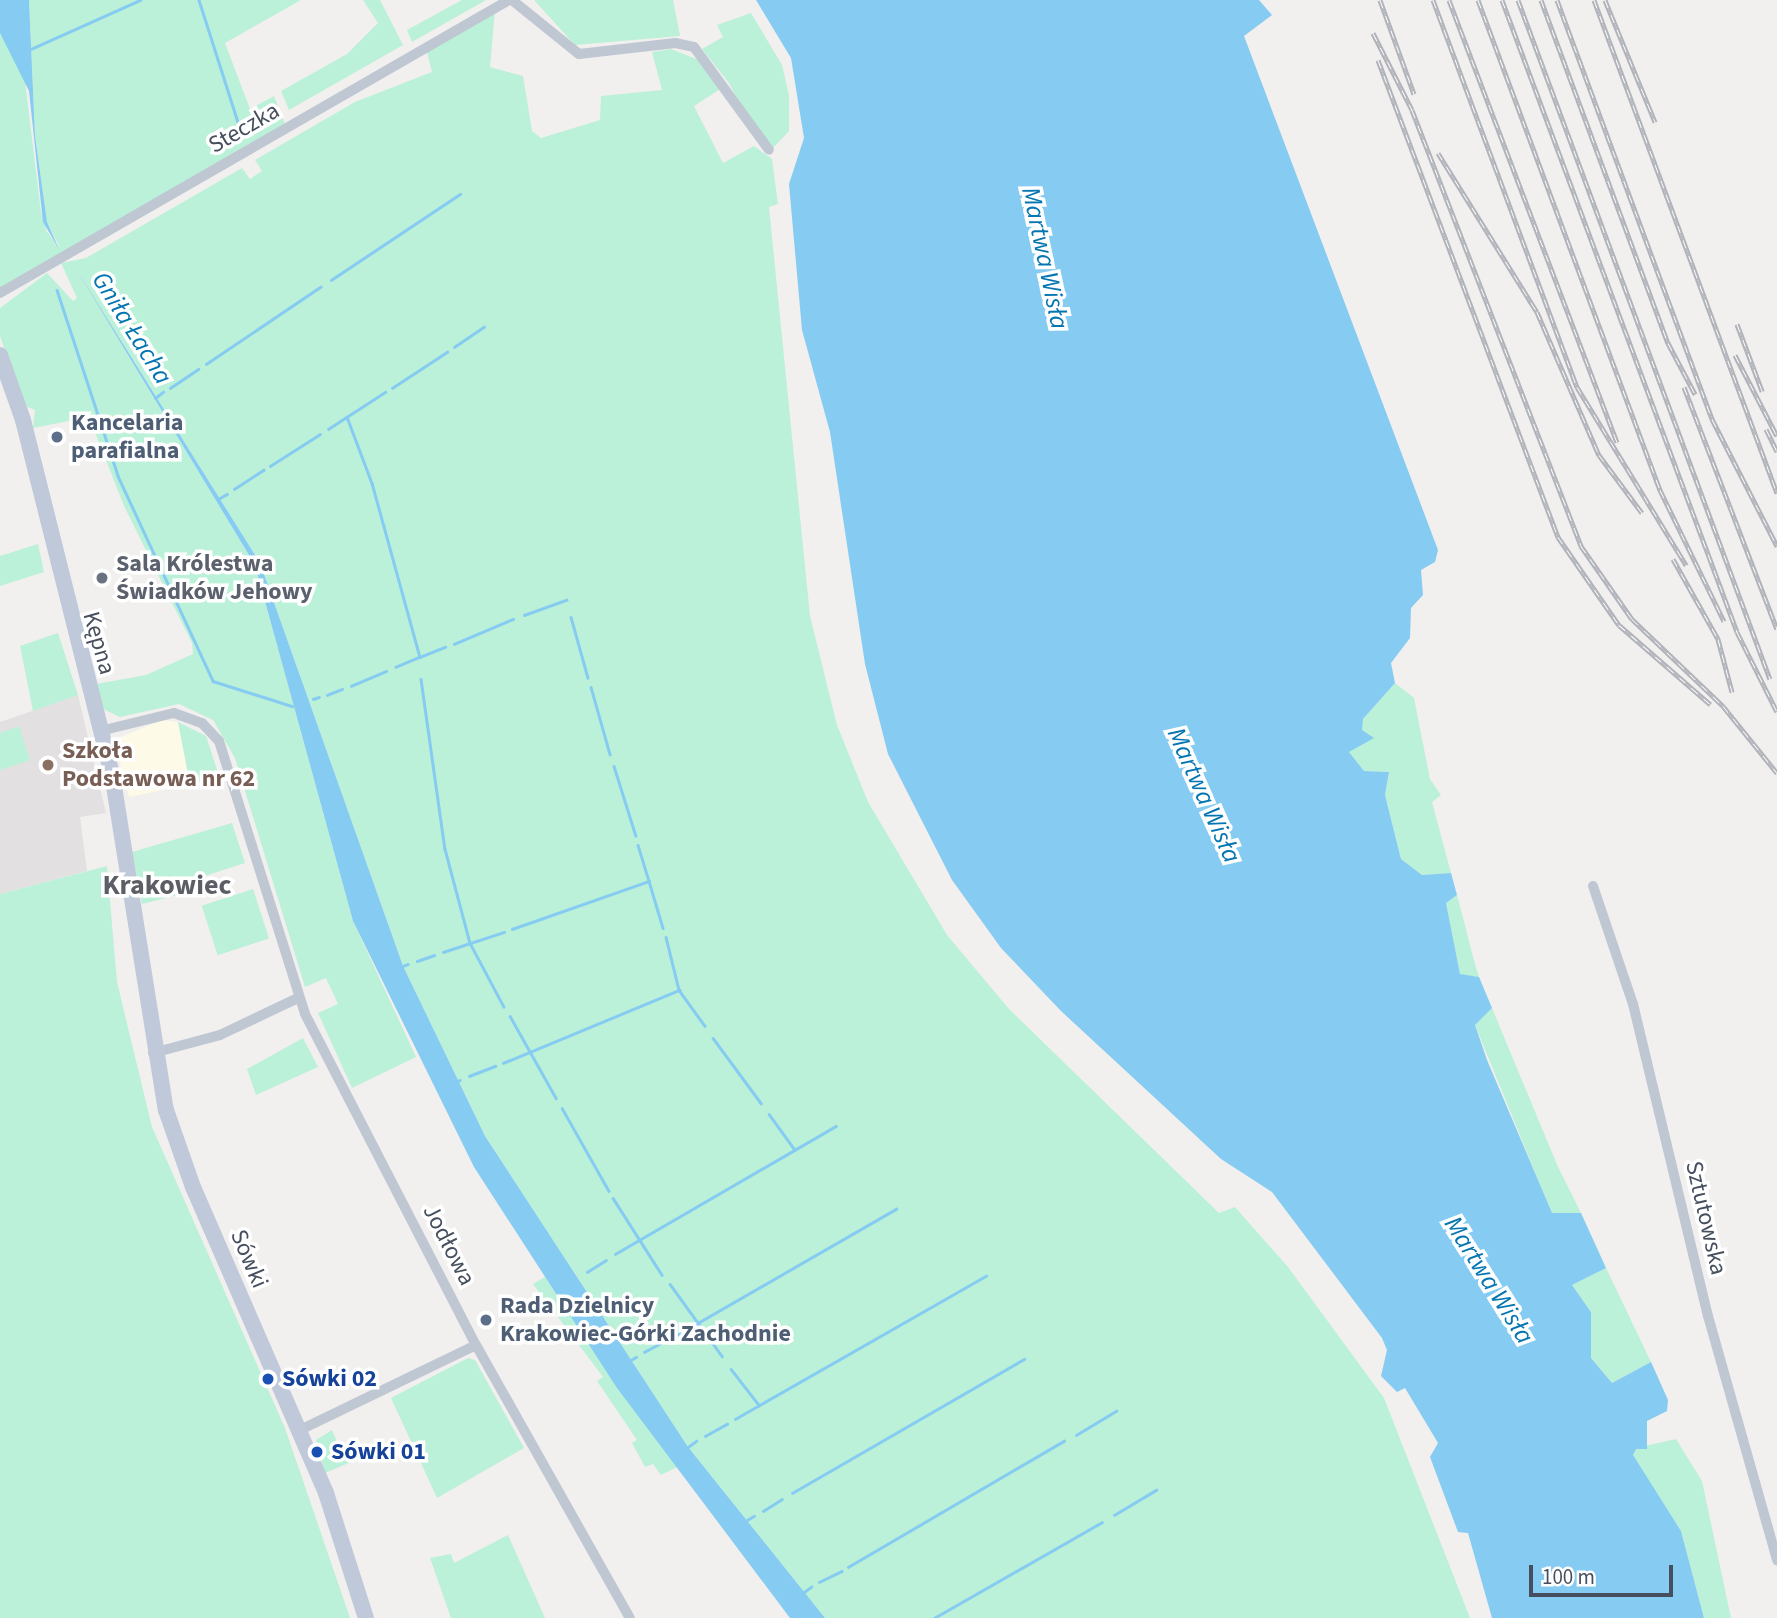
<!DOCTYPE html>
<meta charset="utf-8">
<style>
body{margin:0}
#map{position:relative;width:1777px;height:1618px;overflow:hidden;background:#f2efef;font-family:"Source Sans 3",sans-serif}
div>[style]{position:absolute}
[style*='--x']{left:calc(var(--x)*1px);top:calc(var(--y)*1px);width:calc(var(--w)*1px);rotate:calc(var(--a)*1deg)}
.commercial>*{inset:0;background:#fdfae7}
.education>*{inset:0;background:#e3e0e1}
.green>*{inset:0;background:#bbf1d8;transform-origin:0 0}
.water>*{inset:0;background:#86cbf1}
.stream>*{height:2.5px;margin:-1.25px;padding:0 1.25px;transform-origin:1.25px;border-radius:1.25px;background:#86cbf1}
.street>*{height:10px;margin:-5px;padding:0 5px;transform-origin:5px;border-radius:5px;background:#bfc7d2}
.secondary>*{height:16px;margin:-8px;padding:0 8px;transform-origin:8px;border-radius:8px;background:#c0c9d9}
.rail>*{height:5px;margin-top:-2.5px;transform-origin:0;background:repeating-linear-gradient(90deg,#fff 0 8px,#b1b3ba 0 16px);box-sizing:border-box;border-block:2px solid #b1b3ba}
.dots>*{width:19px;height:19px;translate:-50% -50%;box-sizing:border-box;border:4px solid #fff;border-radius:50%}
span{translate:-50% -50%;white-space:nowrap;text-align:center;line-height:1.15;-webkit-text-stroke:7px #fff;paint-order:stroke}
.street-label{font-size:24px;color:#464f5d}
.service-label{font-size:24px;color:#4e5e75;font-weight:700}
.left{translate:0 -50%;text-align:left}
.worship-label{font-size:24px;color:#5b616d;font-weight:700}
.education-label{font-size:24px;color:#785e54;font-weight:700}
.transit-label{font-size:24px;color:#164399;font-weight:700}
.water-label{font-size:26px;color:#0575b2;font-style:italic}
.quarter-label{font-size:28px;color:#5b5e64;font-weight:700}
.scale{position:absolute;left:1529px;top:1565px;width:144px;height:32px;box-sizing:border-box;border:4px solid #464f5d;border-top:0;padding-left:9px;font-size:21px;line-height:24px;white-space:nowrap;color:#464f5d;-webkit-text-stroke:5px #fff;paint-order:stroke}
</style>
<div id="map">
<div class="commercial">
<div style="clip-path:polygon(162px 720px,178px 722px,190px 784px,129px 797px,114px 740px)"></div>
</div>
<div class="education">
<div style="clip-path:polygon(78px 695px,106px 813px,80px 817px,87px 871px,0 894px,0 722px)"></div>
</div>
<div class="green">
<div style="clip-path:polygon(29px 0,301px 0,225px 43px,250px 109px,274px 96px,285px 124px,0 288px,0 33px,24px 73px,41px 212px,47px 232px,60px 248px,47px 222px,35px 136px)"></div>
<div style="clip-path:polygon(363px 0,380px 0,403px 45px,289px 110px,281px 91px,347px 54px,378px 23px)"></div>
<div style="clip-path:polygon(462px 0,486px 0,412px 42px,407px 30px)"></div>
<div style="clip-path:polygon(534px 0,673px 0,680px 36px,575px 45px)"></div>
<div style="clip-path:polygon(495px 11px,490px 67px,523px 76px,532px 131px,541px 138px,600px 120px,601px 96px,662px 90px,652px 52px,671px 49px,704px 62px,722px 88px,694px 106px,723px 163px,754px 146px,772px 159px,778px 204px,769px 207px,810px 616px,837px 725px,868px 802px,947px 935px,1009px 1009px,1219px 1213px,1235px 1207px,1288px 1267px,1384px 1398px,1470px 1618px,825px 1618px,688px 1447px,485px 1136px,403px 966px,260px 563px,73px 264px,255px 565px,353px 921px,416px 1057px,352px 1088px,318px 1013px,338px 1004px,326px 978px,305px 987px,235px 758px,213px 720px,179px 704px,120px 717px,103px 709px,96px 684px,146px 675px,193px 654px,192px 643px,124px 506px,89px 417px,33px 428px,35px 410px,25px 406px,0 336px,0 308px,47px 273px,73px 301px,77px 298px,61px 263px,86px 258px,242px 168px,250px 179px,262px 171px,255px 160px,355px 102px,432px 72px,427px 52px)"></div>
<div style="clip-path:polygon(751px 13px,782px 65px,789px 95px,789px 131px,773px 148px,761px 143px,729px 83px,702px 49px,723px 37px,717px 25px)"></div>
<div style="clip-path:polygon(38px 544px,44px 572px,0 586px,0 556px)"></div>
<div style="clip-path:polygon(58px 633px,78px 695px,33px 711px,20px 646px)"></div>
<div style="clip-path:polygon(1395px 683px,1414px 698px,1430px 779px,1441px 795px,1432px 802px,1451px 873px,1422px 875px,1401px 859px,1385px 795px,1389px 772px,1364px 771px,1349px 752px,1359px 744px,1363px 719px)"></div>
<div style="clip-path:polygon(178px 722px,206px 736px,219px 776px,190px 784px)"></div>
<div style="clip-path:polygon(19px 726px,30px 760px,0 770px,0 733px)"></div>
<div style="clip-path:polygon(232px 823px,245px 863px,195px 879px,197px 890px,142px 904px,132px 852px)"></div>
<div style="clip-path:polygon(107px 866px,117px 982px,152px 1127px,285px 1428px,350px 1618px,0 1618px,0 894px)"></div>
<div style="left:253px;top:889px;width:52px;height:54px;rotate:72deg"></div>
<div style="clip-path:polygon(1457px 895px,1476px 968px,1479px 977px,1460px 975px,1446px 903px)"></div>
<div style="clip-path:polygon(1492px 1008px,1558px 1167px,1581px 1213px,1552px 1214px,1475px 1025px)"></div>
<div style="clip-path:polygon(303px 1038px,318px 1067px,256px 1095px,247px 1069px)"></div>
<div style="clip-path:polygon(1606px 1268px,1651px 1362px,1612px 1383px,1591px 1358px,1591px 1312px,1572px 1285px)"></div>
<div style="clip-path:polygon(545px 1277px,617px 1387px,677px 1467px,661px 1475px,653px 1464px,645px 1467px,632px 1443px,637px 1440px,597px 1381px,603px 1377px,533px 1284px)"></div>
<div style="clip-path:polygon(468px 1358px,475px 1360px,524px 1448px,437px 1498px,391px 1398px)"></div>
<div style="clip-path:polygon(332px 1430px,342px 1454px,361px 1446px,365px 1456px,325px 1473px,316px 1440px)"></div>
<div style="clip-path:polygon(1676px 1439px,1702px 1481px,1731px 1618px,1704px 1618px,1681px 1531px,1632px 1455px,1636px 1448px)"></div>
<div style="clip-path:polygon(508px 1535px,545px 1618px,451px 1618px,430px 1558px,451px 1554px,454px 1563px)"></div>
</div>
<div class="water">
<div style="clip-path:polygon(0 0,29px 0,35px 136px,47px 222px,59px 249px,43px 222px,29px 91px,0 33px)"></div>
<div style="clip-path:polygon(756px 0,1259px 0,1272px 15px,1244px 36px,1438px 550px,1435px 562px,1421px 570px,1423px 595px,1411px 608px,1410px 638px,1391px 663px,1395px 683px,1363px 719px,1362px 730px,1374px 738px,1349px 752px,1364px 771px,1389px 772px,1385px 795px,1401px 859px,1422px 875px,1451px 873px,1457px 895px,1446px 903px,1460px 974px,1479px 977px,1492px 1008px,1475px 1025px,1487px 1060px,1552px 1213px,1581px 1213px,1606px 1268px,1572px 1285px,1591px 1312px,1591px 1358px,1612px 1383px,1651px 1362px,1668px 1400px,1667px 1411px,1647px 1421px,1647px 1449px,1636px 1449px,1633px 1455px,1681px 1531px,1704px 1618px,1492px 1618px,1468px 1533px,1458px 1532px,1430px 1457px,1438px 1443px,1405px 1388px,1397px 1392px,1381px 1376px,1387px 1350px,1382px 1338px,1272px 1192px,1221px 1159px,1061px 1011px,1001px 948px,952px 880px,888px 754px,865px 664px,830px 432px,802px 330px,789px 184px,804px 138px,791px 58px)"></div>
<div style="clip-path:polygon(73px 264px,260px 563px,403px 966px,485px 1136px,688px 1447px,825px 1618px,790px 1618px,617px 1388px,474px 1167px,353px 921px,255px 565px)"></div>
</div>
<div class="stream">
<div style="--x:199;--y:0;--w:142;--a:72.3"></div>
<div style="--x:31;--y:49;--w:120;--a:-24.2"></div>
<div style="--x:331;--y:280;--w:155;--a:-33.7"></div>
<div style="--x:57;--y:290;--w:196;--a:71.8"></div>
<div style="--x:118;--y:476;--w:226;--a:65.1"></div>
<div style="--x:213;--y:681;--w:83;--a:17.6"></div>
<div style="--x:454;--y:347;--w:36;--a:-34"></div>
<div style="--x:206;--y:364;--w:138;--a:-34"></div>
<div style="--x:170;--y:388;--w:34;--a:-34"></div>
<div style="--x:392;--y:388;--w:66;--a:-33.2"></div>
<div style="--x:155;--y:398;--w:10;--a:-37"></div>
<div style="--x:347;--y:417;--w:71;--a:69.3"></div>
<div style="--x:372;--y:483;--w:180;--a:74.6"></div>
<div style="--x:420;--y:657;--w:26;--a:157"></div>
<div style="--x:328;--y:429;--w:68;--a:-33"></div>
<div style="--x:270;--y:466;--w:59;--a:-32.6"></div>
<div style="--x:234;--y:489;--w:35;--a:-33"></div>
<div style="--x:218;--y:499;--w:10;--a:-29"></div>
<div style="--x:524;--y:615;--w:45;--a:-19.7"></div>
<div style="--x:571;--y:617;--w:63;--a:74.4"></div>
<div style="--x:454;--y:644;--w:64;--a:-23"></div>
<div style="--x:420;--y:657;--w:27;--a:-22"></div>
<div style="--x:421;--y:679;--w:172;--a:82"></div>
<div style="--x:445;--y:849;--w:97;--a:75.1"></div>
<div style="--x:470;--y:943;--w:72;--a:62"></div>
<div style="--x:351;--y:686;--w:38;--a:-23"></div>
<div style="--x:591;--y:687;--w:70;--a:74.2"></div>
<div style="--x:327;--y:695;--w:16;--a:-22"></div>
<div style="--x:313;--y:699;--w:6;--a:-18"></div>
<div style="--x:614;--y:766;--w:73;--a:72.6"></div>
<div style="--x:638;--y:845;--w:38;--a:73"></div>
<div style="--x:512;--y:929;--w:145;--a:-19.3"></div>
<div style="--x:649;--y:881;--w:49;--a:73.4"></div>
<div style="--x:666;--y:937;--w:55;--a:76.2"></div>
<div style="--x:443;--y:952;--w:64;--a:-18.2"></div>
<div style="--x:417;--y:961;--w:18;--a:-19"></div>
<div style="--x:403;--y:966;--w:5;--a:-22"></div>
<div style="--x:510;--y:1016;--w:94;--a:60.7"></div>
<div style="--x:713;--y:1038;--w:81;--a:53.6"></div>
<div style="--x:503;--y:1063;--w:191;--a:-22.5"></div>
<div style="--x:679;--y:990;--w:44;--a:54.2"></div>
<div style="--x:469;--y:1076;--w:28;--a:-21"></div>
<div style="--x:456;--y:1082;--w:4;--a:-27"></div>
<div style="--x:562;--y:1108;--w:95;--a:60.5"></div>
<div style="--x:769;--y:1114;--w:44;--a:54.2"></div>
<div style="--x:613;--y:1198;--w:91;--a:57.5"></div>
<div style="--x:615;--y:1254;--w:255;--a:-30.1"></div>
<div style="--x:587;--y:1272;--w:22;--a:-32"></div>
<div style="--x:670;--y:1284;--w:89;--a:54.2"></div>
<div style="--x:675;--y:1336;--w:255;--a:-29.9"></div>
<div style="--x:644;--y:1352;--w:24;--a:-28"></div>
<div style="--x:629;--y:1361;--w:8;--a:-30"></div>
<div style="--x:731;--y:1369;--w:46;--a:52.1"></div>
<div style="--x:735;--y:1419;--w:289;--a:-29.7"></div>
<div style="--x:1076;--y:1435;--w:47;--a:-31"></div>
<div style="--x:705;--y:1436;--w:25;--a:-29"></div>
<div style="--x:688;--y:1447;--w:10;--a:-37"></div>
<div style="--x:792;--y:1493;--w:268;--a:-30"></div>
<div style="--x:763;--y:1511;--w:22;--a:-32"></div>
<div style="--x:1114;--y:1515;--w:49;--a:-30.8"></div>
<div style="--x:747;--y:1520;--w:8;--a:-30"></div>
<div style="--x:848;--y:1567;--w:250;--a:-30.3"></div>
<div style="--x:819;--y:1582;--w:25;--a:-26"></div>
<div style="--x:804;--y:1592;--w:9;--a:-36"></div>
<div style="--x:934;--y:1618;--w:193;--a:-29.7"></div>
</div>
<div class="street">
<div style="--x:512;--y:0;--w:86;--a:38.9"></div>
<div style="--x:579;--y:54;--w:97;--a:-6.5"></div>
<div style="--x:675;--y:43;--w:19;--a:12"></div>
<div style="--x:694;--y:47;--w:127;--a:53.9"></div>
<div style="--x:0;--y:293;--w:587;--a:-29.93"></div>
<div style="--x:100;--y:731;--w:76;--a:-13.7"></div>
<div style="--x:174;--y:713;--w:30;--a:20"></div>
<div style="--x:202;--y:723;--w:25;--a:47"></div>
<div style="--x:219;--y:741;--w:286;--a:72.5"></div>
<div style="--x:305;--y:1014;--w:373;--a:62.7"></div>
<div style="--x:476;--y:1345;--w:313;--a:60.6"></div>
<div style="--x:1593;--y:886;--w:125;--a:71.3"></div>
<div style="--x:1633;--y:1004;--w:321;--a:76.5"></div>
<div style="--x:1708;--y:1316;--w:254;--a:74.2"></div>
<div style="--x:153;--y:1053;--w:69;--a:-15"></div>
<div style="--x:220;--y:1035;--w:86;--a:-25.4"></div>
<div style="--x:300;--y:1430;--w:195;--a:-25.8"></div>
</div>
<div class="secondary">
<div style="--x:0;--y:355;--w:69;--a:70.5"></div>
<div style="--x:23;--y:420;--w:365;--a:75.9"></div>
<div style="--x:112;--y:774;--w:340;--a:80.9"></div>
<div style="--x:166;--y:1110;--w:82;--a:70.7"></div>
<div style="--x:193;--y:1187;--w:334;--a:66.5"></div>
<div style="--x:326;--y:1493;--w:131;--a:72.3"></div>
</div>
<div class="rail">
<div style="--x:1380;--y:0;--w:100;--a:70.1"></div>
<div style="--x:1433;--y:0;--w:413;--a:69.6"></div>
<div style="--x:1577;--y:387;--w:209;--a:58.5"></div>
<div style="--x:1449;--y:0;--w:473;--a:69.2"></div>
<div style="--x:1478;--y:0;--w:523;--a:69.62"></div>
<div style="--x:1660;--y:490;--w:146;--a:64"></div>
<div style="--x:1502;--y:0;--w:674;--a:69.6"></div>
<div style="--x:1737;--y:632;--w:89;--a:63.4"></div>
<div style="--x:1518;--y:0;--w:724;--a:69.64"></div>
<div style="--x:1541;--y:0;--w:366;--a:69.7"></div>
<div style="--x:1668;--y:343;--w:58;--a:62.1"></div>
<div style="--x:1557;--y:0;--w:447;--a:69.7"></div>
<div style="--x:1712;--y:419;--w:143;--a:62.9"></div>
<div style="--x:1594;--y:0;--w:526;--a:69.64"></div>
<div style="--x:1605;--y:0;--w:132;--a:67.7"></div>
<div style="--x:1373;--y:33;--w:86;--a:63.1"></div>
<div style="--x:1412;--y:110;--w:468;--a:68.8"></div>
<div style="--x:1581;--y:546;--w:89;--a:55.1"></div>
<div style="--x:1632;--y:619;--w:126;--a:43.7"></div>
<div style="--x:1723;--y:706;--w:86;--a:51.1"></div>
<div style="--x:1378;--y:60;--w:510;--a:69.33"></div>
<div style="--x:1558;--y:537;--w:107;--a:55.3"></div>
<div style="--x:1619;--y:625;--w:121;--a:41"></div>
<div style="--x:1438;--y:153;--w:187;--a:58.1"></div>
<div style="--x:1537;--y:312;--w:156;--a:66.6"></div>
<div style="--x:1599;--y:455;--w:72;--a:53.4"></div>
<div style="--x:1737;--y:324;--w:72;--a:69.5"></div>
<div style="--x:1735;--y:355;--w:91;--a:62.6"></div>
<div style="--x:1684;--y:387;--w:259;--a:69"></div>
<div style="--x:1766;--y:429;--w:25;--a:64"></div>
<div style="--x:1673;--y:559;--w:92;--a:60.6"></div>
<div style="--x:1718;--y:639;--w:55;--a:75.2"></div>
</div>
<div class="dots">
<div style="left:57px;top:437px;background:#5c6f8a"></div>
<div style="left:102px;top:578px;background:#6b7280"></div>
<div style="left:48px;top:765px;background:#8d6e63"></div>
<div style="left:486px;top:1320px;background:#5c6f8a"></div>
<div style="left:268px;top:1379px;background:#1a4fb4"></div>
<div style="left:317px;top:1452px;background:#1a4fb4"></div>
</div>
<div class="street-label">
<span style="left:244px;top:128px;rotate:-30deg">Steczka</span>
<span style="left:99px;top:643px;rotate:74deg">Kępna</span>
<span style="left:1706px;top:1218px;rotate:77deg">Sztutowska</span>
<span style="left:449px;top:1245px;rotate:63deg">Jodłowa</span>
<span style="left:249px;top:1259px;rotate:67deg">Sówki</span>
</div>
<div class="service-label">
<span class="left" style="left:71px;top:437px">Kancelaria<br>parafialna</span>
<span class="left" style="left:500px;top:1320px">Rada Dzielnicy<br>Krakowiec-Górki Zachodnie</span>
</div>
<div class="worship-label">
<span class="left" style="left:116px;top:578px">Sala Królestwa<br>Świadków Jehowy</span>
</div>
<div class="education-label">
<span class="left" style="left:62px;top:765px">Szkoła<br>Podstawowa nr 62</span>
</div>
<div class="transit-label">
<span class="left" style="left:282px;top:1379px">Sówki 02</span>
<span class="left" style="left:331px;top:1452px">Sówki 01</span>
</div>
<div class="water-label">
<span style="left:1045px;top:258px;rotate:78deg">Martwa Wisła</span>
<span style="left:132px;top:328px;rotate:58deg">Gniła Łacha</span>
<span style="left:1204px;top:795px;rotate:66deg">Martwa Wisła</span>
<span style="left:1489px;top:1280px;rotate:58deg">Martwa Wisła</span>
</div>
<div class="quarter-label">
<span style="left:167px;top:885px">Krakowiec</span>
</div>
<div class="scale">100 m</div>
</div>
